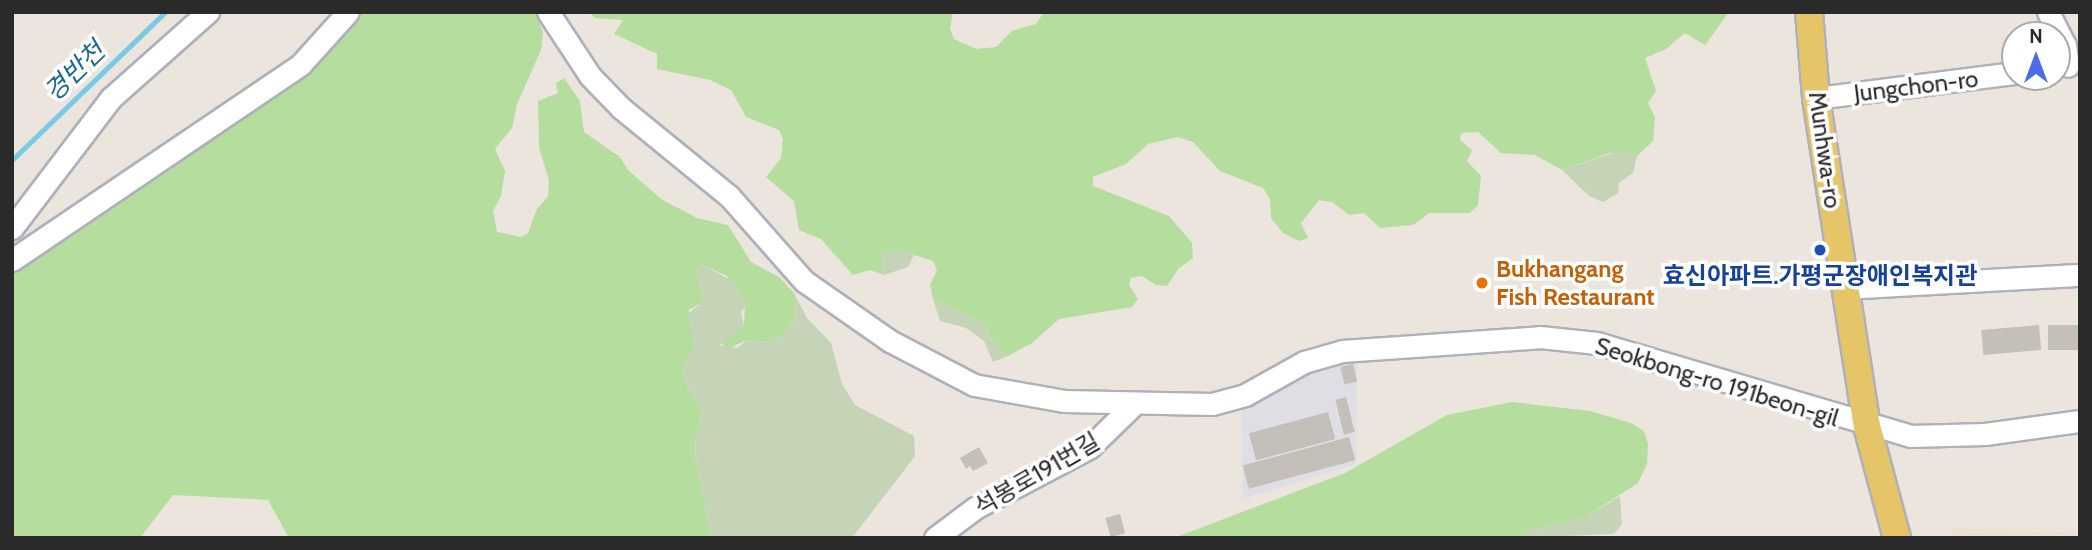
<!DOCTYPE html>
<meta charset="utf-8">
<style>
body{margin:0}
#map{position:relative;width:2092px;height:550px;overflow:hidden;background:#ebe5de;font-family:Cabin,"Noto Sans KR",sans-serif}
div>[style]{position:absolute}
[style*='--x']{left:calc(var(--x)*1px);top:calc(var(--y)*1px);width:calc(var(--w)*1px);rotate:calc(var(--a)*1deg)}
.industrial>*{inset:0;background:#dfdee4}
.education>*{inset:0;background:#ebe1ce}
.green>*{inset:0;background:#b5dd9e}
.cemetery>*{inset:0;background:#c5d4b6}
.stream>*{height:4.5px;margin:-2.25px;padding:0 2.25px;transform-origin:2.25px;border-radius:2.25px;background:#79cbe5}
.building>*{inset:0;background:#c4bfb9;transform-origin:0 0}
.roads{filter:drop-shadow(2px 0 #aeb0ba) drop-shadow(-2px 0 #aeb0ba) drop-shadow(0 2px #aeb0ba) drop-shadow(0 -2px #aeb0ba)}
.minor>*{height:21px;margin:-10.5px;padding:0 10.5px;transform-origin:10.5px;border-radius:10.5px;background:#fff}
.major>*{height:26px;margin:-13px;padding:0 13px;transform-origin:13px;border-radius:13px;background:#e5c568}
.dots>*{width:19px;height:19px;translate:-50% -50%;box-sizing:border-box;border:4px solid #fff;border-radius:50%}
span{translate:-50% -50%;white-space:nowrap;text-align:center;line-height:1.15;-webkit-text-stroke:7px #fff;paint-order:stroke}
.street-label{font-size:24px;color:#2a2a2a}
.food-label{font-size:24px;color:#c56008;font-weight:700}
.left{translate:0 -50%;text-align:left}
.transit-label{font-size:24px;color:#164399;font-weight:700}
.water-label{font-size:26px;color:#186a91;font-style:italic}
.frame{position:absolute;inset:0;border:14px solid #2a2a2a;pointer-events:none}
.north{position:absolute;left:2001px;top:21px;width:70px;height:70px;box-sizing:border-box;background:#fff;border:2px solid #aaa;border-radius:50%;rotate:0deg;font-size:19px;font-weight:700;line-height:28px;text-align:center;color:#2a2a2a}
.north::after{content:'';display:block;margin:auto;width:24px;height:32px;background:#4a6ceb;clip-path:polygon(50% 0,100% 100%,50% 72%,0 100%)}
</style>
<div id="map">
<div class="industrial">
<div style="clip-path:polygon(1357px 359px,1356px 464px,1243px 499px,1241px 411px,1309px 369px)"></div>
</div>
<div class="education">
<div style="clip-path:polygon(1951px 528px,2080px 533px,2080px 538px,1952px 538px)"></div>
</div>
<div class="green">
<div style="clip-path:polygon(359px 12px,535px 12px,543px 32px,541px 50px,517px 104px,512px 128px,495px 149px,505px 171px,501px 196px,493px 211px,497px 232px,521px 237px,528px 233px,537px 209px,548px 196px,549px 180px,539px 148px,538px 101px,558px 93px,556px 83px,564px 78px,580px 101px,584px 132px,620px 157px,628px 170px,661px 199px,697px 218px,728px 225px,751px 262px,779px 277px,794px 293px,794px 319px,787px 332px,768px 342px,747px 340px,727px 349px,720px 342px,744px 326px,745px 303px,727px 276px,702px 265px,696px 269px,704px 301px,689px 310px,694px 351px,684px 364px,688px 390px,702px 409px,694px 448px,711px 538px,289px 538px,268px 500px,173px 495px,140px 538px,12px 538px,12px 270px,305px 70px)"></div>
<div style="clip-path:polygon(590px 12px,953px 12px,950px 28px,954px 39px,976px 49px,996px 47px,1012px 31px,1036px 24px,1044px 12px,1729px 12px,1705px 45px,1685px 33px,1666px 49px,1645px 58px,1656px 91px,1648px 103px,1655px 117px,1653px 141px,1637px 156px,1610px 153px,1562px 170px,1535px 155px,1501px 153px,1478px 132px,1461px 133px,1460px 140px,1472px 150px,1467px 161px,1481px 176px,1478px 205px,1470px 213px,1429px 213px,1413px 225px,1380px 228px,1364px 213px,1349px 215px,1332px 202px,1319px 200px,1301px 223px,1308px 238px,1299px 241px,1283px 233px,1271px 218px,1270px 199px,1263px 188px,1220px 171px,1193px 142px,1178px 137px,1148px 144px,1126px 164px,1093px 177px,1093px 186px,1169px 216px,1192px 243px,1193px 258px,1179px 268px,1167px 286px,1156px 285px,1142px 276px,1131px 278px,1129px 285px,1138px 299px,1132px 307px,1059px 319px,1032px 343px,1006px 357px,989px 336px,987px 325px,933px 299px,930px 285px,937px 270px,933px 261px,896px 249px,882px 267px,884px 275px,870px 270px,853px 275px,821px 239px,799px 230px,794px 201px,766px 177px,781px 158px,783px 139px,779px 130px,746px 117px,731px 90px,710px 80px,657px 69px,657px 54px,614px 34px,623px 20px,594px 18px)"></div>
<div style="clip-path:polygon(1512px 402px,1590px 411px,1631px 423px,1644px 431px,1648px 444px,1647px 464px,1638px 483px,1584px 518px,1529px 530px,1520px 538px,1174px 538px,1345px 473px,1447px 415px)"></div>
</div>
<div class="cemetery">
<div style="clip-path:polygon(1616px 152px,1637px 156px,1633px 173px,1619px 183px,1618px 193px,1603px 202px,1589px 196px,1562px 170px)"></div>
<div style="clip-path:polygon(896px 249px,914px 255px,908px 267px,884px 275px,880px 255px)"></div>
<div style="clip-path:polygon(702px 265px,735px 282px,746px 305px,741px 312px,744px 326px,719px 345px,737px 348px,747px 340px,768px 342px,787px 332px,794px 319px,794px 293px,807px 318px,831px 343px,842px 384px,855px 405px,914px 436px,915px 456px,852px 538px,711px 538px,694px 448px,702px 409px,688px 390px,681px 369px,694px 351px,688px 314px,704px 300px,696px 269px)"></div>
<div style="clip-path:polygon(933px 299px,987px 325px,989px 336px,1006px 357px,993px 362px,984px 341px,966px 328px,940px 321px)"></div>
<div style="clip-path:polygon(1620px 496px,1622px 524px,1614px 534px,1520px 538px,1529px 530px,1584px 518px)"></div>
</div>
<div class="stream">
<div style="--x:12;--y:160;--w:213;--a:-44"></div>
</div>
<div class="building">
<div style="left:2039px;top:325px;width:25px;height:58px;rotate:85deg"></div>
<div style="left:2080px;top:325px;width:25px;height:32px;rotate:90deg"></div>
<div style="left:1353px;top:364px;width:18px;height:13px;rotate:77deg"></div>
<div style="left:1346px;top:397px;width:36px;height:11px;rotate:76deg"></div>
<div style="left:1328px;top:412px;width:28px;height:82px;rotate:75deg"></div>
<div style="left:1349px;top:437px;width:24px;height:110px;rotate:75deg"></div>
<div style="clip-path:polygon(979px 447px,988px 463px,973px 471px,970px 466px,966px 469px,960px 458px)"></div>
<div style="left:1120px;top:514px;width:20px;height:15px;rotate:75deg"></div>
</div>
<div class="roads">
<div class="minor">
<div style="--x:548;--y:12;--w:77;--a:56.7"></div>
<div style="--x:590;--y:76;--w:45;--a:45.9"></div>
<div style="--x:621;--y:108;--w:139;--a:39.2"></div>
<div style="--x:729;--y:196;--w:113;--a:48.6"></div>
<div style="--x:804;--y:281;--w:105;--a:34.9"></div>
<div style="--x:890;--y:341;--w:95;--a:27.6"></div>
<div style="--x:974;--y:385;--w:91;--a:10.1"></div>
<div style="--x:1064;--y:401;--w:148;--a:1.2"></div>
<div style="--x:1212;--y:404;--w:34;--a:-15"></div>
<div style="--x:1245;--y:395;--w:68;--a:-29.2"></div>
<div style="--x:1304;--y:362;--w:40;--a:-16"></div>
<div style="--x:1342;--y:351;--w:198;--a:-4"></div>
<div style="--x:1540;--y:337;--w:57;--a:6"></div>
<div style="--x:1597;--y:343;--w:327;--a:16.5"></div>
<div style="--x:1910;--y:436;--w:75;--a:-1.5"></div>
<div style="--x:1985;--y:434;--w:96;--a:-7.8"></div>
<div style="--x:2048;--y:12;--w:37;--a:63"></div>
<div style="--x:2065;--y:45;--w:21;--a:82"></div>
<div style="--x:1816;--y:98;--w:201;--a:-7.2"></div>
<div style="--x:12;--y:228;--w:163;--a:-52.7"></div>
<div style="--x:111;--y:98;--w:130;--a:-41.6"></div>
<div style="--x:12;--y:260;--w:349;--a:-34.1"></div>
<div style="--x:301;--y:64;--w:70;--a:-47.9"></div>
<div style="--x:1845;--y:288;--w:235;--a:-3.2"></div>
<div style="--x:935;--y:538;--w:50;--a:-36.9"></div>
<div style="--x:975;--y:508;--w:130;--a:-27.9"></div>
<div style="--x:1090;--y:447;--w:62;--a:-44.3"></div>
</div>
<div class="major">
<div style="--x:1809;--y:12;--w:86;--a:85.3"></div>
<div style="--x:1816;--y:98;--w:332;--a:81.2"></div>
<div style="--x:1867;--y:426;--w:116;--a:75"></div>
</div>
</div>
<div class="dots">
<div style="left:1820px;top:250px;background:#1a4fb4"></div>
<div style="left:1482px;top:283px;background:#e8710a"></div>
</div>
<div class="street-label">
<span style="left:1916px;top:86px;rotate:-7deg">Jungchon-ro</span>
<span style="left:1825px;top:150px;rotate:82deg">Munhwa-ro</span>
<span style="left:1717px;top:382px;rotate:17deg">Seokbong-ro 191beon-gil</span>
<span style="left:1037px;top:474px;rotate:-30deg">석봉로191번길</span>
</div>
<div class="food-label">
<span class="left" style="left:1496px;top:283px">Bukhangang<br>Fish Restaurant</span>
</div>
<div class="transit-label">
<span style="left:1820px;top:276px">효신아파트.가평군장애인복지관</span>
</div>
<div class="water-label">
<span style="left:75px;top:72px;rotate:-44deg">경반천</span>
</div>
<div class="frame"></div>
<div class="north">N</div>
</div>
